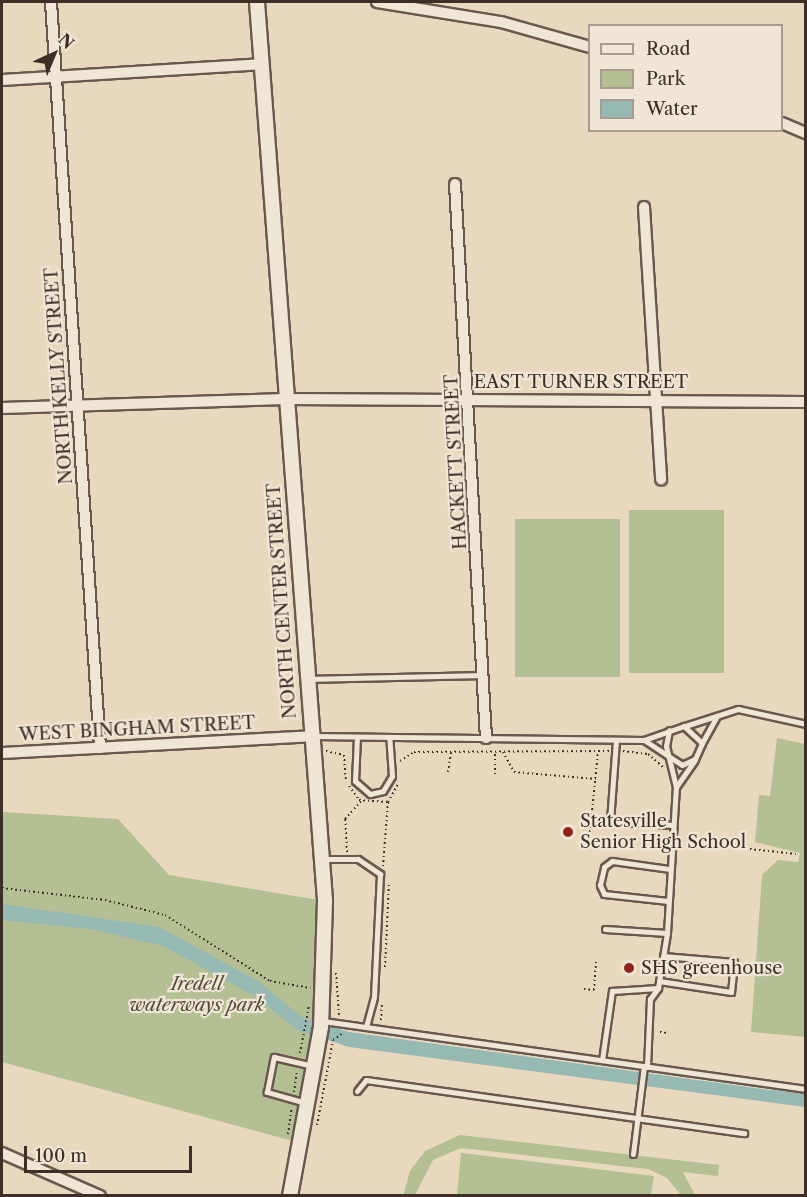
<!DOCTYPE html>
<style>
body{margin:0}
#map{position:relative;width:807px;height:1197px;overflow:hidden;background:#e8d8be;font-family:"Libre Caslon Text",serif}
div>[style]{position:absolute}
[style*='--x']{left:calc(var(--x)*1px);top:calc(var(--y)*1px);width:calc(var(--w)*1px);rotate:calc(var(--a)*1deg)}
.green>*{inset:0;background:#b4bf93;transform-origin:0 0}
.water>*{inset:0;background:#97b9b4}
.stream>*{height:3px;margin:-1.5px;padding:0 1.5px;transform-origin:1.5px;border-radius:1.5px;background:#97b9b4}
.path>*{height:2px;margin-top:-1px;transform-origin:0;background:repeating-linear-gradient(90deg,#3d2e28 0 1.5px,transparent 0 4.5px)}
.roads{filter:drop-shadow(2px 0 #68584e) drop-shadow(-2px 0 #68584e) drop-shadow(0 2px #68584e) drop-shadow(0 -2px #68584e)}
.lane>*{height:5px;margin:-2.5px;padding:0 2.5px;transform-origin:2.5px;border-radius:2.5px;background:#f0e6d5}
.street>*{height:10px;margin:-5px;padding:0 5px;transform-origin:5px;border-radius:5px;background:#f0e6d5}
.secondary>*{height:14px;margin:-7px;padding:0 7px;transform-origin:7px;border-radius:7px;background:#f0e6d5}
.dots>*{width:16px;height:16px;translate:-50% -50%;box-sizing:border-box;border:3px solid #f0e6d5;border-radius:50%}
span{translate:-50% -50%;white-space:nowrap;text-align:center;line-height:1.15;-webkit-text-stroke:4.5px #f0e6d5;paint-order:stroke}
.street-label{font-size:18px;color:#3d2e28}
.poi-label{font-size:18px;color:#3d2e28}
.left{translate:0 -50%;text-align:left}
.park-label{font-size:18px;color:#554b3d;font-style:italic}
.frame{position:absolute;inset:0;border:3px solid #3d2e28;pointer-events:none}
.legend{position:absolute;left:588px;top:24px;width:195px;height:108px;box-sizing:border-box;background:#f0e6d5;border:2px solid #a89c90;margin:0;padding:8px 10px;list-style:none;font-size:18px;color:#3d2e28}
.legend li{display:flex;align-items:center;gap:12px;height:30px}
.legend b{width:30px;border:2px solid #a89c90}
.north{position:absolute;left:24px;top:24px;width:60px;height:60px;-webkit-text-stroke:4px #f0e6d5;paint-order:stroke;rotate:44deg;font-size:16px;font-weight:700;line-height:24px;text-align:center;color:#3d2e28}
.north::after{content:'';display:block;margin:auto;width:21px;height:27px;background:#3d2e28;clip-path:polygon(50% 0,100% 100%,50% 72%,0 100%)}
.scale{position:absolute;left:24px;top:1146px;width:168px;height:27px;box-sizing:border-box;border:3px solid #3d2e28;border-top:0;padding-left:8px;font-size:18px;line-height:21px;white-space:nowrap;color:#3d2e28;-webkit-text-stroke:4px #f0e6d5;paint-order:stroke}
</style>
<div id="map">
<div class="green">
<div style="left:629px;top:510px;width:95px;height:163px"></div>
<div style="left:620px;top:519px;width:158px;height:105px;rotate:90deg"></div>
<div style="clip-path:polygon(777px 738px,805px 744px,805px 1037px,751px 1032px,762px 875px,778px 860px,798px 862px,800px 853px,755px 842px,759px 795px,770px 796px)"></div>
<div style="clip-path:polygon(2px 812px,118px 819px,169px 875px,325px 901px,300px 1143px,2px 1062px)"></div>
<div style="clip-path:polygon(460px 1135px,719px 1165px,718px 1176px,683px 1172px,695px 1195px,681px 1195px,667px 1178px,648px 1169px,461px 1148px,433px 1160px,415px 1195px,403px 1196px,410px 1171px,425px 1151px)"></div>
<div style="clip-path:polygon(461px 1153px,654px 1176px,651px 1195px,457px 1195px)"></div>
</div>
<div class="water">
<div style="clip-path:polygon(2px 904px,159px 927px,258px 981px,303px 1018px,349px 1032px,805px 1095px,805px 1107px,349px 1047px,297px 1030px,256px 997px,163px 946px,90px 929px,2px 920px)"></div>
</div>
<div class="stream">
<div style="--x:772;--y:1091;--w:34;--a:7"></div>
</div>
<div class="path">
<div style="--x:326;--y:751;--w:18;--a:13"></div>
<div style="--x:344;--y:755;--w:26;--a:86"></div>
<div style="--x:623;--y:751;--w:25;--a:7"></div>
<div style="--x:648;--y:754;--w:20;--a:41"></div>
<div style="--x:503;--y:752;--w:23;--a:61"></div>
<div style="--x:514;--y:772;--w:82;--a:4.9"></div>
<div style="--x:400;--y:761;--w:17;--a:-33"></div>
<div style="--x:414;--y:752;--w:195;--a:-0.3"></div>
<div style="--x:448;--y:772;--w:20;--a:-81"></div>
<div style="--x:495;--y:774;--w:22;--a:-90"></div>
<div style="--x:349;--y:786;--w:17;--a:54"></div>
<div style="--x:359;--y:800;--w:29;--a:4"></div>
<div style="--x:388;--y:802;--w:64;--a:94.5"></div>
<div style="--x:388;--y:802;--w:21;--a:-61"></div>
<div style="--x:589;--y:841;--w:89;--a:-84.2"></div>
<div style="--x:750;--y:849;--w:46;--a:6.2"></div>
<div style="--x:347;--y:852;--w:33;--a:-93"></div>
<div style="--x:345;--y:819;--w:24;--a:-48"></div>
<div style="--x:2;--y:888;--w:104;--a:6.6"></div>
<div style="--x:105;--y:900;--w:62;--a:14"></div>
<div style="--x:165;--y:915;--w:124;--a:32.2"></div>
<div style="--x:270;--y:981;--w:41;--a:9.9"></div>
<div style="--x:385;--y:967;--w:84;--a:-87.3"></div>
<div style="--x:336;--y:973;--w:42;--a:85.9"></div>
<div style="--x:584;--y:989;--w:10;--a:6"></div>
<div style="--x:594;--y:990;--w:30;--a:-86"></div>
<div style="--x:381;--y:1020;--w:18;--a:-87"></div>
<div style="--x:660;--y:1032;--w:9;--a:6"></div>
<div style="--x:300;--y:1053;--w:48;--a:-79.2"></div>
<div style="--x:294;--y:1092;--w:21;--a:-82"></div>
<div style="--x:317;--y:1125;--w:86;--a:-79.3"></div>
<div style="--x:333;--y:1040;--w:12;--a:-35"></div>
<div style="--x:288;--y:1134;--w:27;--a:-82"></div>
</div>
<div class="roads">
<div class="lane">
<div style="--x:308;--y:679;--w:174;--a:-1.3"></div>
<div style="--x:685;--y:726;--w:56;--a:-17.8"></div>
<div style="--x:738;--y:709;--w:70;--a:12.4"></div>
<div style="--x:313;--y:736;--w:331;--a:0.7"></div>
<div style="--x:644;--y:740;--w:45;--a:33.3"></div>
<div style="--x:682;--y:765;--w:14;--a:-25"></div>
<div style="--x:695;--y:759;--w:17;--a:-66"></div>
<div style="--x:702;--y:743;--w:25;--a:-137"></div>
<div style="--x:684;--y:726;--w:42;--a:160.7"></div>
<div style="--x:357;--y:737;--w:44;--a:92.6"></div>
<div style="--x:355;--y:781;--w:20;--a:41"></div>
<div style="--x:370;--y:794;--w:13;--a:-13"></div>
<div style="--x:383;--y:791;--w:17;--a:-59"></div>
<div style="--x:392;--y:776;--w:39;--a:-94"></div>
<div style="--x:616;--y:740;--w:81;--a:94.2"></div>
<div style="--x:610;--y:821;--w:63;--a:3.6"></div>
<div style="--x:702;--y:743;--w:31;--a:-61"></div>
<div style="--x:676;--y:787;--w:32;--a:-55"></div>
<div style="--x:324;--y:859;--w:34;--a:0"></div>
<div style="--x:358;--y:859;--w:27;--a:34"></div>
<div style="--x:380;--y:874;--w:123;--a:92.8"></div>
<div style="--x:374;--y:997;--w:31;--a:105"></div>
<div style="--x:668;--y:901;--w:64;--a:-173.8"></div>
<div style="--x:604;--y:894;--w:10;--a:-114"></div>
<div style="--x:600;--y:885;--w:18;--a:-77"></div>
<div style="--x:604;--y:867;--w:10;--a:-37"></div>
<div style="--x:612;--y:861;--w:59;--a:7.9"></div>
<div style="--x:605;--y:929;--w:62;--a:3.7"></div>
<div style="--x:659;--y:981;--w:73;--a:8.7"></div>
<div style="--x:731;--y:992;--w:30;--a:-84"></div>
<div style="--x:734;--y:962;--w:71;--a:-175.2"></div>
<div style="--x:323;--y:1021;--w:488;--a:8"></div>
<div style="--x:602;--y:1060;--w:70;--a:-81.8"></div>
<div style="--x:612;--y:991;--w:46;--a:-3.7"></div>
<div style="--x:647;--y:1067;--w:68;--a:-87.5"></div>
<div style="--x:650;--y:999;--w:14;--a:-54"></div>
<div style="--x:658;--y:988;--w:56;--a:-80.7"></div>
<div style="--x:667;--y:933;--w:146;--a:-86.5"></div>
<div style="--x:676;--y:787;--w:42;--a:-103.7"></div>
<div style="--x:666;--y:746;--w:16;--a:-79"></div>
<div style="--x:357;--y:1091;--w:14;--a:-51"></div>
<div style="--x:366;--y:1080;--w:382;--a:8"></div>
<div style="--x:306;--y:1103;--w:41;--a:-164.2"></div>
<div style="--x:267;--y:1092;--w:36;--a:-79"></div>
<div style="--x:274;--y:1057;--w:40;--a:13"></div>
<div style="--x:633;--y:1154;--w:89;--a:-82.9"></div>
</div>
<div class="street">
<div style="--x:51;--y:2;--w:748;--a:86.24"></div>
<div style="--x:377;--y:2;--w:126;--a:9.2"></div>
<div style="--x:501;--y:22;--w:92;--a:15.7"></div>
<div style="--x:2;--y:80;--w:258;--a:-3.5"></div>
<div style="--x:782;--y:123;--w:26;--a:23"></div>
<div style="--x:455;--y:184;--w:555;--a:86.8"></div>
<div style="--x:644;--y:207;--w:273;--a:86.4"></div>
<div style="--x:2;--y:408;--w:283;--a:-1.8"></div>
<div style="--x:285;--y:399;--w:521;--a:0.33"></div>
<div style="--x:2;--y:753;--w:309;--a:-3.1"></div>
<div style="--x:2;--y:1153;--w:107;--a:23.7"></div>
</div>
<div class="secondary">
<div style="--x:257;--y:2;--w:902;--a:85.67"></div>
<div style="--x:325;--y:901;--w:126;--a:91.8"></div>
<div style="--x:321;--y:1027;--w:172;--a:100.4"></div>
</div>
</div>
<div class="dots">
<div style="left:568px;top:832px;background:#8f2418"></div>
<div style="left:629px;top:968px;background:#8f2418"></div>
</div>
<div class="street-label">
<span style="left:59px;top:376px;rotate:-94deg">NORTH KELLY STREET</span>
<span style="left:581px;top:382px">EAST TURNER STREET</span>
<span style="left:456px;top:462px;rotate:-93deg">HACKETT STREET</span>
<span style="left:282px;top:601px;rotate:-94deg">NORTH CENTER STREET</span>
<span style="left:137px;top:729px;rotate:-3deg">WEST BINGHAM STREET</span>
</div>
<div class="poi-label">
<span class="left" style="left:580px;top:832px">Statesville<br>Senior High School</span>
<span class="left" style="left:641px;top:968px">SHS greenhouse</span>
</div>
<div class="park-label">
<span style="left:197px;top:995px">Iredell<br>waterways park</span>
</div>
<div class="frame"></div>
<ul class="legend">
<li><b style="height:8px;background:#f0e6d5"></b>Road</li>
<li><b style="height:16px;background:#b4bf93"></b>Park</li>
<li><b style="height:16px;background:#97b9b4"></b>Water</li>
</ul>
<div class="north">N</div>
<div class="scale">100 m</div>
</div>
